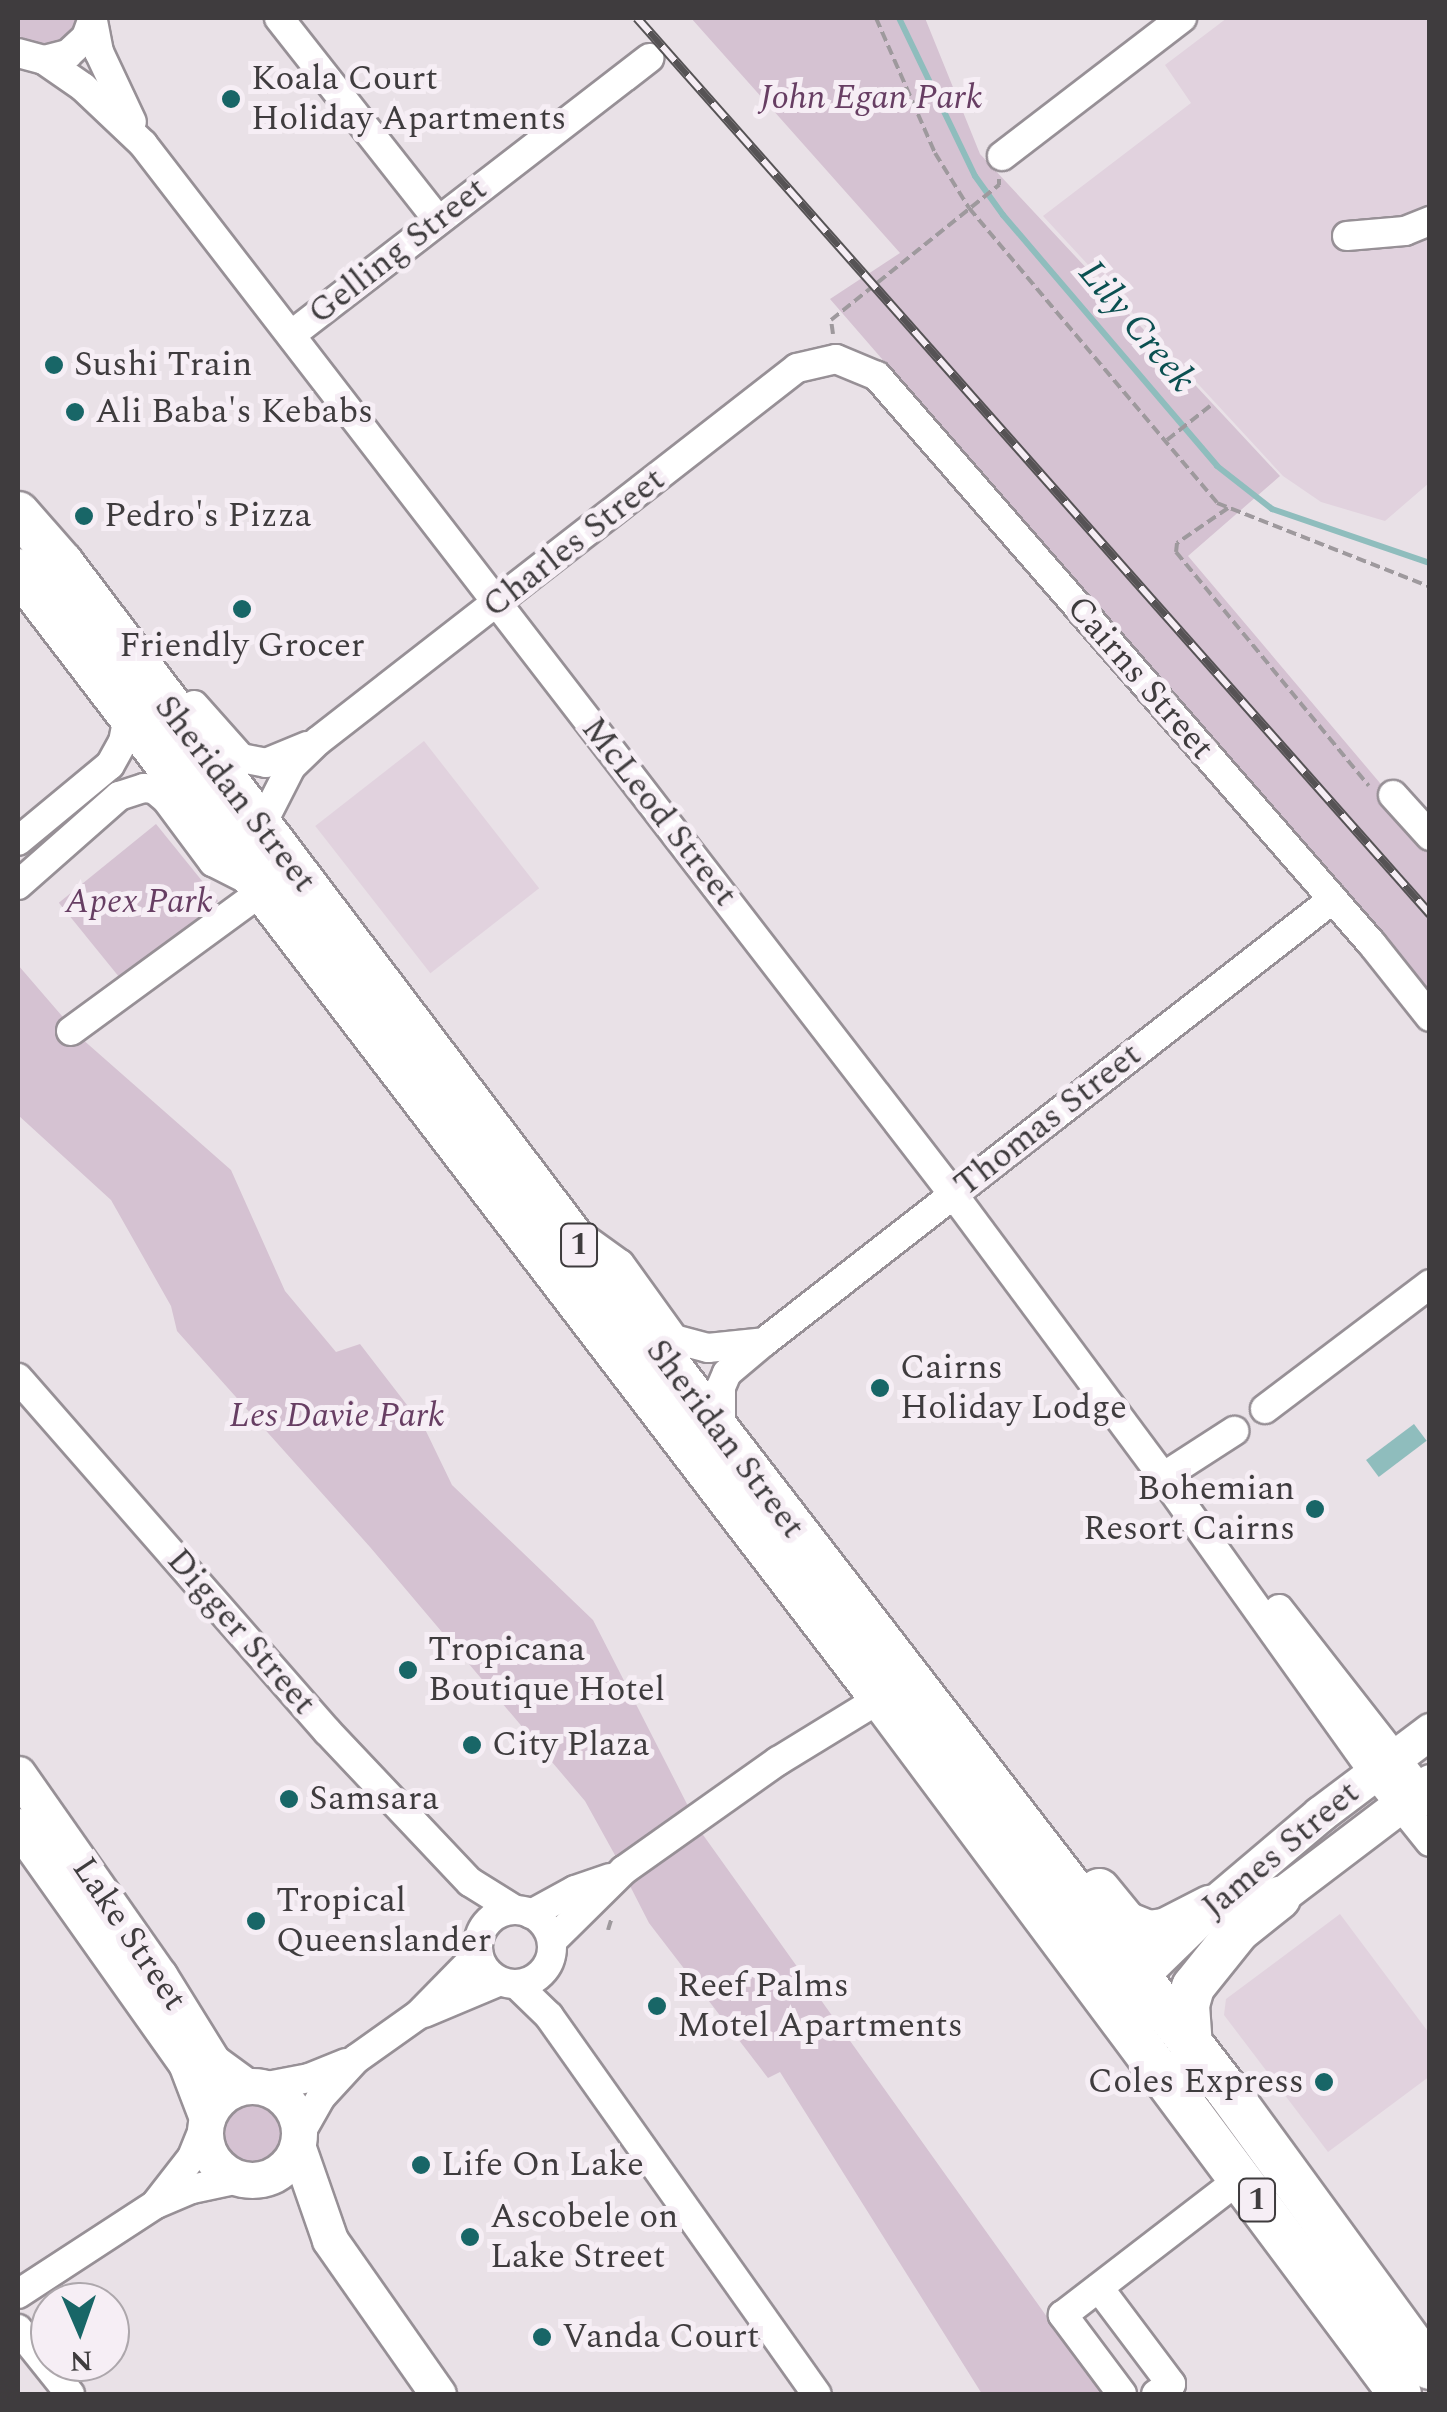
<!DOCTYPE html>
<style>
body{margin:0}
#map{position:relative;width:1447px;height:2412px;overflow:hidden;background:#e9e1e7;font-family:Spectral,serif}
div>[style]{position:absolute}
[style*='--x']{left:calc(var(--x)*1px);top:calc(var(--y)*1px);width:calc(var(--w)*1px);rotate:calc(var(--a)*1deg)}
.built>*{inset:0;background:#e1d2de;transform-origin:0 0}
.green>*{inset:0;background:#d5c2d2;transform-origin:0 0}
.round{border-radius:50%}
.water>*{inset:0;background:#8fbdbd;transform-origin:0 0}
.stream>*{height:6px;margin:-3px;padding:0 3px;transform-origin:3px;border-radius:3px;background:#8fbdbd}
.path>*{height:4px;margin-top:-2px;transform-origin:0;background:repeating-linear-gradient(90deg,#9e999d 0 10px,transparent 0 15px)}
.roads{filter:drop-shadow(2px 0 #979096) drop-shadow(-2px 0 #979096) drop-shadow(0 2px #979096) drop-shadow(0 -2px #979096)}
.minor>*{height:28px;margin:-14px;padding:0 14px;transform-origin:14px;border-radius:14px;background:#fff}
.minor>.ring{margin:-14px;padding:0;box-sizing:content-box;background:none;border:28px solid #fff;border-radius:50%}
.major>*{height:35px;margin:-17.5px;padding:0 17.5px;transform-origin:17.5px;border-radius:17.5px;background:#fff}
.major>.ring{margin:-17.5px;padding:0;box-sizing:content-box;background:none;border:35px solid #fff;border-radius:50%}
.highway>*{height:42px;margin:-21px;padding:0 21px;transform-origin:21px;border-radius:21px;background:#fff}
.rail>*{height:10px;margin-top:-5px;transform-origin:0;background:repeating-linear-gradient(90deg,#f6eef5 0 19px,#565355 0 38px);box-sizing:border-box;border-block:2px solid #565355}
.dots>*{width:28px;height:28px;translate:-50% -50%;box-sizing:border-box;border:5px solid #f6eef5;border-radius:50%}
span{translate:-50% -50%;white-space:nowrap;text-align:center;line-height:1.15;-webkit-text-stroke:10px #f6eef5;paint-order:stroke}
.shield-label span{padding:2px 8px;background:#f6eef5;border:2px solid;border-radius:8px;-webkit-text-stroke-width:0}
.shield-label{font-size:32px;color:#3f3c3e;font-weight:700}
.poi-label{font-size:35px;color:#3f3c3e}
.left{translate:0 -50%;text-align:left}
.right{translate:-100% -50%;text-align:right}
.park-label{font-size:35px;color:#673e63;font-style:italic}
.street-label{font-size:35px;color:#3f3c3e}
.water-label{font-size:38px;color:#0b5051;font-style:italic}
.frame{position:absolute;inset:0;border:20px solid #3f3c3e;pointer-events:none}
.north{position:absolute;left:30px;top:2282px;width:100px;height:100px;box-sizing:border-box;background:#f6eef5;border:2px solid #ada7ac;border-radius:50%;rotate:178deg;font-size:28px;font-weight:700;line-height:40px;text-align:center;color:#3f3c3e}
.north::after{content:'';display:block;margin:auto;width:35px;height:45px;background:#186667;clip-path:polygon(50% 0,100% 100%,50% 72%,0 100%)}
</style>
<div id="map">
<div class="built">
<div style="clip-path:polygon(1227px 18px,1429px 18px,1429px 483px,1385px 521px,1321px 502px,1283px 476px,1043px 216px,1191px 103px,1165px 65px)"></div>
<div style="left:424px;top:741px;width:187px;height:138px;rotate:52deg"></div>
<div style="clip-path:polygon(1340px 1914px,1429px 2033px,1430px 2076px,1328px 2152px,1224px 2015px,1226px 1999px)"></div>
</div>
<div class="green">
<div style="clip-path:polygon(18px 18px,80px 18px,63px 41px,48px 46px,31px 44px,18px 35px)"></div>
<div style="clip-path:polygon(691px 18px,925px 18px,980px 154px,1280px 476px,1188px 556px,1429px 841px,1429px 997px,1377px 930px,830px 299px,900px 253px)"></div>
<div style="left:156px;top:824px;width:99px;height:125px;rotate:51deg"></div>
<div style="clip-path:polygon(18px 965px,81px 1038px,231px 1170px,285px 1291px,336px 1352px,360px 1344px,424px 1427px,452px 1485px,593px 1620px,688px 1806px,616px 1857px,585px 1801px,370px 1547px,177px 1331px,171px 1306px,111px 1200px,18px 1115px)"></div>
<div style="clip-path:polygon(701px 1832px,1102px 2394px,982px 2394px,780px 2072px,768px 2078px,649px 1923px,628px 1882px)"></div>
<div class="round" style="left:216px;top:2096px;width:72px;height:72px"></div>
</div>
<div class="water">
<div style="left:1414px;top:1424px;width:21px;height:60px;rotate:53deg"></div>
</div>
<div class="stream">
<div style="--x:899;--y:18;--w:175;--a:64.3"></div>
<div style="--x:975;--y:176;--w:48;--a:54.3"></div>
<div style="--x:1003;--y:215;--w:330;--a:49.5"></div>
<div style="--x:1217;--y:466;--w:70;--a:38"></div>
<div style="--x:1272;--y:509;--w:167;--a:18.9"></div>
</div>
<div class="path">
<div style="--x:876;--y:18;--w:147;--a:66.4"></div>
<div style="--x:935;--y:153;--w:65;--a:58.3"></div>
<div style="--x:969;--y:208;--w:385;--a:49.9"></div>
<div style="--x:1217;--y:503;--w:229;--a:21.5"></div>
<div style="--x:833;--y:334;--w:14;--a:-98"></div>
<div style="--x:831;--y:320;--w:216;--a:-38.8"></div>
<div style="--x:999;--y:185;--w:6;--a:-90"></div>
<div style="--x:1167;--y:440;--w:55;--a:-38.3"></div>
<div style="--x:1228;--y:508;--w:62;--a:145.5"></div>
<div style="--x:1177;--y:543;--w:9;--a:96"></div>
<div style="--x:1176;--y:552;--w:303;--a:50.5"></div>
<div style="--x:608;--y:1930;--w:14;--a:-73"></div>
</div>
<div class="roads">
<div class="minor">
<div style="--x:279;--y:18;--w:256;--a:51.8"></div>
<div style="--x:93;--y:21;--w:32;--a:79"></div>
<div style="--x:99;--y:52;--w:77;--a:64.8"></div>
<div style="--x:18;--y:53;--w:27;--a:15"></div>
<div style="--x:44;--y:60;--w:25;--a:-14"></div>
<div style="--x:68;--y:54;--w:25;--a:-43"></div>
<div style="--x:86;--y:37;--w:20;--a:-70"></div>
<div style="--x:44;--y:60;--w:47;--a:34.7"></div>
<div style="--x:83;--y:87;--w:83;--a:43.5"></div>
<div style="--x:143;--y:144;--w:1326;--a:52.35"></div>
<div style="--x:953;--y:1194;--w:352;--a:53.4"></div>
<div style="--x:1163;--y:1477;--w:361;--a:54.5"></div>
<div style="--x:1373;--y:1771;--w:91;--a:51.2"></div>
<div style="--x:1002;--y:156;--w:227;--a:-37.5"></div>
<div style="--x:1347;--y:236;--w:58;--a:-4.9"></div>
<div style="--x:1405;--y:231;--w:27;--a:-22"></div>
<div style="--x:291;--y:335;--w:453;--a:-37.7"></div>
<div style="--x:194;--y:705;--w:71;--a:48.4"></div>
<div style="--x:241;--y:758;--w:25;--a:11"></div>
<div style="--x:266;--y:763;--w:44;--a:-22.5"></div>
<div style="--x:1393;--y:795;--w:55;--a:47.9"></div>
<div style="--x:261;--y:826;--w:66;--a:-63"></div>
<div style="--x:291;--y:767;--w:37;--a:-44"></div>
<div style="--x:318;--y:741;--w:607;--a:-37.91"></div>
<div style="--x:797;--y:368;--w:40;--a:-13"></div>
<div style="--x:836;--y:359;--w:44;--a:22.5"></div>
<div style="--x:877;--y:376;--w:753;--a:48.93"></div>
<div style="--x:1372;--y:944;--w:93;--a:51.5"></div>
<div style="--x:18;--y:841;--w:119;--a:-39.6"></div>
<div style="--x:110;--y:765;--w:26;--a:-61"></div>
<div style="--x:123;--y:742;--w:32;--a:-79"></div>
<div style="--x:18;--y:885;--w:135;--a:-41.4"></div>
<div style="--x:119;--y:796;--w:26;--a:-18"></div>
<div style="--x:144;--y:788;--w:10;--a:6"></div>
<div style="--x:154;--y:789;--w:16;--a:40"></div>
<div style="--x:166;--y:799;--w:79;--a:53.3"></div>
<div style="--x:213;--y:862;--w:37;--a:27"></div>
<div style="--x:71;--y:1031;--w:240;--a:-36.2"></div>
<div style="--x:588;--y:1241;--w:39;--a:36"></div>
<div style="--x:620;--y:1264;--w:92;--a:54.2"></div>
<div style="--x:674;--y:1339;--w:35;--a:15"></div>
<div style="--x:708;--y:1348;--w:56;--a:-6.1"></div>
<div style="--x:18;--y:1378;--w:469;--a:48.8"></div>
<div style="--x:327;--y:1731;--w:208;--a:46.6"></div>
<div style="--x:470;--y:1882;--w:53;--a:31.9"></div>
<div style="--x:1265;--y:1409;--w:207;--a:-37.1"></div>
<div style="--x:721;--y:1431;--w:44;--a:-90"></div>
<div style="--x:721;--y:1387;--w:15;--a:-67"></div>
<div style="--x:727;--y:1373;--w:48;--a:-40"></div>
<div style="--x:764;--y:1342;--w:721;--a:-37.9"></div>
<div style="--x:1163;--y:1477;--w:85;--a:-32.9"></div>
<div style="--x:1279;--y:1609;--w:245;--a:52"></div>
<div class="ring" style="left:478px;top:1910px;width:46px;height:46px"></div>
<div style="--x:531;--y:1914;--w:50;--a:-28.6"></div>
<div style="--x:575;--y:1890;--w:37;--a:-19"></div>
<div style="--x:552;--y:1941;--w:101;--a:-44.6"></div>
<div style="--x:624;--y:1870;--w:189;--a:-35.3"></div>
<div style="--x:778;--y:1761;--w:121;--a:-31.5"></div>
<div style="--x:516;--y:1984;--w:46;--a:44.1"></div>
<div style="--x:549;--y:2016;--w:463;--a:54.7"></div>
<div style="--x:424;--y:2013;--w:82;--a:-22.8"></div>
<div style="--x:262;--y:2087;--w:48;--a:-10.8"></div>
<div style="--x:309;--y:2078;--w:40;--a:-22"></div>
<div style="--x:300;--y:2134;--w:43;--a:-60.4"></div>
<div style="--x:321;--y:2097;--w:52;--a:-47.4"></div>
<div style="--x:356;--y:2059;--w:76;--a:-35.4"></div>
<div style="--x:418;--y:2015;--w:86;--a:-45.5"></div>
<div style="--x:157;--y:2202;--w:57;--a:-52.1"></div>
<div style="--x:192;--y:2157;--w:35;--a:-68"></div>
<div style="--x:1099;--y:2288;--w:120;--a:53.1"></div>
<div style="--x:1171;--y:2384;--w:18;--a:146"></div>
<div style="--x:18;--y:2294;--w:165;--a:-33.1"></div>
<div style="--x:156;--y:2204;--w:39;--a:-23"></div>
<div style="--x:192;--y:2189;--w:48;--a:-12"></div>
<div style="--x:18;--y:2329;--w:83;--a:51.3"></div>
<div style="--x:1122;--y:2394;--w:99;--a:-126.8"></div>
<div style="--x:1063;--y:2315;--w:225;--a:-37.6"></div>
</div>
<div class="major">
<div style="--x:18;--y:1774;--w:246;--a:55"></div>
<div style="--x:159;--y:1975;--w:102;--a:58.2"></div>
<div style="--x:213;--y:2062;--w:41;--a:36"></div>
<div style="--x:18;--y:1826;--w:291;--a:54.7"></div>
<div style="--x:186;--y:2063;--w:59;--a:69.1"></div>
<div style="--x:1259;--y:1912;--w:215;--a:-37.2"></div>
<div style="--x:1139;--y:1977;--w:107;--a:-44.2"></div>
<div style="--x:1216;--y:1902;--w:136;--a:-40.2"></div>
<div style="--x:1320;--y:1814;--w:138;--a:-37"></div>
<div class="ring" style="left:205px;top:2086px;width:59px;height:59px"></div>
<div style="--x:298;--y:2148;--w:97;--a:70.8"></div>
<div style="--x:330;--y:2240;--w:188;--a:55"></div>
</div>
<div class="highway">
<div style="--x:18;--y:513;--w:67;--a:48.7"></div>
<div style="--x:62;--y:563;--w:1094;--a:52.88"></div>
<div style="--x:722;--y:1435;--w:827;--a:52.37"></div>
<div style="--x:1227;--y:2090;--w:344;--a:53.9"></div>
<div style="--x:18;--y:570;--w:1420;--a:52.58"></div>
<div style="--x:881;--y:1698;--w:868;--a:53.29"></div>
<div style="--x:1099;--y:1890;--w:43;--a:50.7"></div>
<div style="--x:1126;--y:1923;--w:24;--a:22"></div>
<div style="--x:1148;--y:1932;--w:17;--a:-7"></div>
<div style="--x:1165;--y:1930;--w:51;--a:-27.1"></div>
<div style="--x:1191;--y:2047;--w:42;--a:-94.1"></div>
<div style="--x:1188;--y:2005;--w:19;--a:-74"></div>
<div style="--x:1193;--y:1987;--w:72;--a:-51.2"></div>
<div style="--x:1238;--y:1931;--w:53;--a:-38.8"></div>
</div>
</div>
<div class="rail">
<div style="--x:637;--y:18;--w:1197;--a:48.49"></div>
</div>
<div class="dots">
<div style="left:231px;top:99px;background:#186667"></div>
<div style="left:54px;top:365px;background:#186667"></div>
<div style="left:75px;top:412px;background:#186667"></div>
<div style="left:84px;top:516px;background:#186667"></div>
<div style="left:242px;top:609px;background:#186667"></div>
<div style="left:880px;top:1388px;background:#186667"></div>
<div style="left:1315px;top:1509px;background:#186667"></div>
<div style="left:408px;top:1670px;background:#186667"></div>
<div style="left:472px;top:1745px;background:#186667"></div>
<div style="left:289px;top:1799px;background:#186667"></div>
<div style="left:256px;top:1921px;background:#186667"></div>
<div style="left:657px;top:2006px;background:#186667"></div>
<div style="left:1324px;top:2082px;background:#186667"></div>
<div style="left:421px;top:2165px;background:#186667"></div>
<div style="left:470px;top:2237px;background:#186667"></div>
<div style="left:542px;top:2337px;background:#186667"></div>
</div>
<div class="shield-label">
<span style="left:579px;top:1245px">1</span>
<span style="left:1257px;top:2200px">1</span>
</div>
<div class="poi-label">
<span class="left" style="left:251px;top:99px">Koala Court<br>Holiday Apartments</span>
<span class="left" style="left:74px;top:365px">Sushi Train</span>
<span class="left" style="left:95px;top:412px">Ali Baba's Kebabs</span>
<span class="left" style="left:104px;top:516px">Pedro's Pizza</span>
<span style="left:242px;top:646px">Friendly Grocer</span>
<span class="left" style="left:900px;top:1388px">Cairns<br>Holiday Lodge</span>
<span class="right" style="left:1295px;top:1509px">Bohemian<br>Resort Cairns</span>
<span class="left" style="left:428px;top:1670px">Tropicana<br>Boutique Hotel</span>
<span class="left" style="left:492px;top:1745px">City Plaza</span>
<span class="left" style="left:309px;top:1799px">Samsara</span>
<span class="left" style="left:276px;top:1921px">Tropical<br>Queenslander</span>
<span class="left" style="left:677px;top:2006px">Reef Palms<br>Motel Apartments</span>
<span class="right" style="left:1304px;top:2082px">Coles Express</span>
<span class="left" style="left:441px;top:2165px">Life On Lake</span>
<span class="left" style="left:490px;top:2237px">Ascobele on<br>Lake Street</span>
<span class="left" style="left:562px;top:2337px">Vanda Court</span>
</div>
<div class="park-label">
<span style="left:871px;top:98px">John Egan Park</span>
<span style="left:139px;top:902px">Apex Park</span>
<span style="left:337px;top:1416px">Les Davie Park</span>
</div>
<div class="street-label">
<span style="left:398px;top:251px;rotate:-38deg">Gelling Street</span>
<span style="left:574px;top:543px;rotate:-38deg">Charles Street</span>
<span style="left:1140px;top:678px;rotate:49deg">Cairns Street</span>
<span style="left:235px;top:794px;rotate:52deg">Sheridan Street</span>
<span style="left:659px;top:812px;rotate:52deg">McLeod Street</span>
<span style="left:1048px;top:1120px;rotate:-38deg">Thomas Street</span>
<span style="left:725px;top:1439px;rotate:53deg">Sheridan Street</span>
<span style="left:241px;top:1632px;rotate:49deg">Digger Street</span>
<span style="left:1281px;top:1850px;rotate:-40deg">James Street</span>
<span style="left:129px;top:1934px;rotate:56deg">Lake Street</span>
</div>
<div class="water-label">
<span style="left:1136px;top:327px;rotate:50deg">Lily Creek</span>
</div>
<div class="frame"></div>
<div class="north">N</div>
</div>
